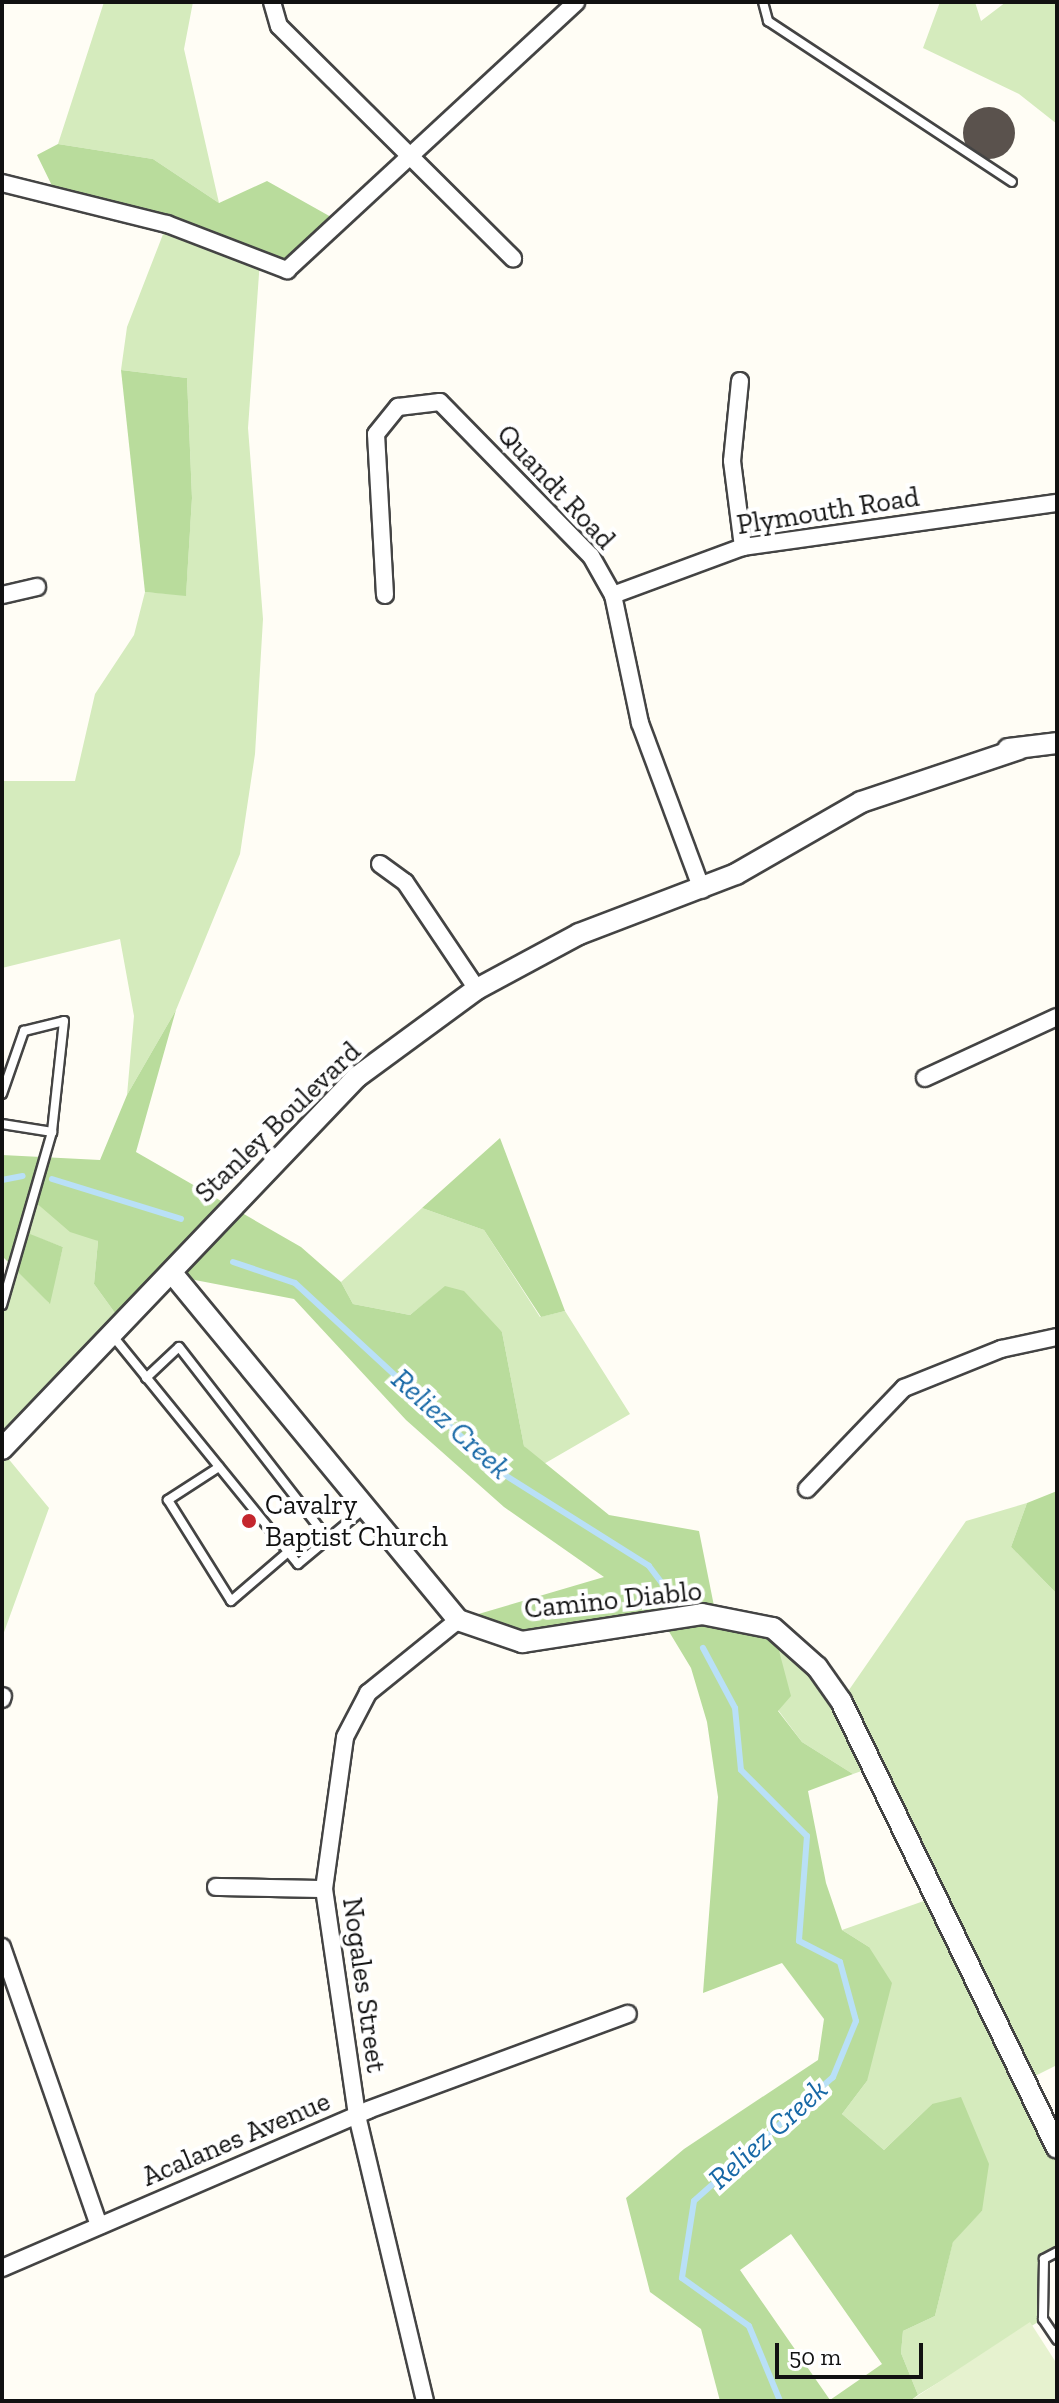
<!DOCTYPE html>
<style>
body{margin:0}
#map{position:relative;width:1059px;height:2403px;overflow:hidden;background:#fffdf5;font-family:"Zilla Slab",serif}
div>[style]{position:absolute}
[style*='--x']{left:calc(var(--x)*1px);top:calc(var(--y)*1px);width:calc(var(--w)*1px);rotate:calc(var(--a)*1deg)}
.green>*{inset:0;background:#d5ebbd}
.forest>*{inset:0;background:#b9dc9c}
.pitch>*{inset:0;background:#e6f2cf}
.stream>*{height:6px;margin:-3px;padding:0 3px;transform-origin:3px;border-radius:3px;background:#b9e0f7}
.building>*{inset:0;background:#5a524d}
.round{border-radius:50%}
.roads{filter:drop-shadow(2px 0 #444) drop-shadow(-2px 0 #444) drop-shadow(0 2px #444) drop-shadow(0 -2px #444)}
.service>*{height:8px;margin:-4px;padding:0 4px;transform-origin:4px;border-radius:4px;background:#fff}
.minor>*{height:16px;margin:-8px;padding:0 8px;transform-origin:8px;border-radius:8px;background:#fff}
.tertiary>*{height:20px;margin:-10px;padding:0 10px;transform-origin:10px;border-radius:10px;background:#fff}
.dots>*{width:22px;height:22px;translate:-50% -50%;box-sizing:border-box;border:4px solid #fff;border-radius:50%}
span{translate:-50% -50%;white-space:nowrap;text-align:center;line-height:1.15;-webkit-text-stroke:8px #fff;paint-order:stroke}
.street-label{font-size:28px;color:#111}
.poi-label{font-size:28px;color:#111}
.left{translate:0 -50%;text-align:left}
.water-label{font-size:30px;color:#1768a6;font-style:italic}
.frame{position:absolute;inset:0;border:4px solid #111;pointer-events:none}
.scale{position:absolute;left:775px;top:2343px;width:148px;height:36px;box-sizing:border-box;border:4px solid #111;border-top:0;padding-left:10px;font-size:24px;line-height:28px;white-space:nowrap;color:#111;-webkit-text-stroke:6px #fff;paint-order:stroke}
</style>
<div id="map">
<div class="green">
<div style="clip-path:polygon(104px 2px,193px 2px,184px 49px,219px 203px,153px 159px,58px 144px)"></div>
<div style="clip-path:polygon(940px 2px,975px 2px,981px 21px,1006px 2px,1057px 2px,1057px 124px,1019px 94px,923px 48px)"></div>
<div style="clip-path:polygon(167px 224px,260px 260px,248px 428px,263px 619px,255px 754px,240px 854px,176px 1010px,127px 1095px,134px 1016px,120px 939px,2px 968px,2px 781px,75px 781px,95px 694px,134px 635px,145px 592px,186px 595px,192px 498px,187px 378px,121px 370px,127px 327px)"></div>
<div style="clip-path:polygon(34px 1200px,98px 1241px,94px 1284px,123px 1324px,2px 1449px,2px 1305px,16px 1264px,49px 1303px,63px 1247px,25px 1233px)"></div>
<div style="clip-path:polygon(422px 1208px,484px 1230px,540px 1317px,565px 1311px,630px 1414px,542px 1465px,524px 1446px,502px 1332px,445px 1287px,410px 1315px,353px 1304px,341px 1282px)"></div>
<div style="clip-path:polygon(2px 1451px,49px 1508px,3px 1635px,2px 1699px)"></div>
<div style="clip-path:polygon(1027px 1503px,1011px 1547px,1057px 1594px,1057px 2065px,1025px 2081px,1057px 2147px,1057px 2252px,1044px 2259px,1043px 2319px,918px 2395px,901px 2353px,903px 2331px,935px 2316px,953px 2241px,982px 2211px,932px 2104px,884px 2150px,842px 2114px,867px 2081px,869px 1947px,842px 1930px,935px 1897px,873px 1767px,853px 1774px,802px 1742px,778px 1710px,773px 1628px,842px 1700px,966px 1521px)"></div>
</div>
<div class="forest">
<div style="clip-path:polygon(58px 144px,153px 159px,219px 203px,267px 181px,340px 222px,287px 270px,57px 196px,37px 155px)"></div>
<div style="clip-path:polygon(121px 370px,187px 378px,192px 498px,186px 596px,145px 592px)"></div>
<div style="clip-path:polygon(evenodd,176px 1010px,136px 1152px,301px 1247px,341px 1282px,353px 1304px,410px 1315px,445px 1286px,464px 1291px,502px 1332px,524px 1446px,609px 1515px,699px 1531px,716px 1616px,773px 1628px,791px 1696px,778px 1711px,802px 1742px,853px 1774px,808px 1791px,826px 1883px,842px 1930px,869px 1947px,892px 1983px,867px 2081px,842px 2114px,884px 2150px,932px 2104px,961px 2097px,989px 2164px,982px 2211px,953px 2242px,935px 2316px,903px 2331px,901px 2353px,918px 2395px,910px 2401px,720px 2401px,701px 2329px,650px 2292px,626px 2198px,684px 2149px,818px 2060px,824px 2019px,782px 1963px,703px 1993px,718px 1797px,707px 1722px,691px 1668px,662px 1620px,522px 1642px,458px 1620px,604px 1577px,504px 1507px,406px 1420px,294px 1299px,174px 1276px,123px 1324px,94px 1284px,98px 1241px,70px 1232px,34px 1201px,30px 1234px,63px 1247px,50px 1304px,2px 1256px,2px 1155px,100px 1160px,127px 1095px,176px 1010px,791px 2234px,882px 2364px,830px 2400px,740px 2270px,791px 2234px)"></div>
<div style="clip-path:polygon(500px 1138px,565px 1311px,541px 1317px,484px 1230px,422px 1208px)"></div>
<div style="clip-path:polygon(1057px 1491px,1057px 1594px,1011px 1547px,1027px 1503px)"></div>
</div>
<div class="pitch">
<div style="clip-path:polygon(1030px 2322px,1057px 2364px,1057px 2401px,910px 2401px)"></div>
</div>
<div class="stream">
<div style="--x:52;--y:1179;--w:135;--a:17.2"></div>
<div style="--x:2;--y:1180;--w:21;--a:-11"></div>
<div style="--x:233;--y:1262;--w:65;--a:18.7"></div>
<div style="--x:295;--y:1283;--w:279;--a:42.7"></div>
<div style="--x:500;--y:1472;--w:176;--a:32.2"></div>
<div style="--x:649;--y:1566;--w:31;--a:53"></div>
<div style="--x:703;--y:1648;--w:68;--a:61.9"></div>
<div style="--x:735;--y:1708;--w:62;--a:84.5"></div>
<div style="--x:741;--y:1770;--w:93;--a:45"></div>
<div style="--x:807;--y:1836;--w:105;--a:94.4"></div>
<div style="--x:799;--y:1941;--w:46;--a:27.1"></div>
<div style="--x:840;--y:1962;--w:61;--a:74.8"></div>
<div style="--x:856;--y:2021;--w:61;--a:112.3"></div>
<div style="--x:833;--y:2077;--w:186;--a:138.3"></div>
<div style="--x:694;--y:2201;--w:78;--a:98.9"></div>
<div style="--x:682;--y:2278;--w:82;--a:35.6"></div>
<div style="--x:749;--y:2326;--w:81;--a:67.5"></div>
</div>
<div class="building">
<div class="round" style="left:963px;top:107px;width:52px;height:52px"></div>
</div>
<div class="roads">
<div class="service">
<div style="--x:763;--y:2;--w:20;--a:75"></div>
<div style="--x:768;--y:21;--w:292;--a:33.4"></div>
<div style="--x:2;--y:1094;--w:67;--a:-70.8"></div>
<div style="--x:24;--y:1031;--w:41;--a:-14"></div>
<div style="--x:64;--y:1021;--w:112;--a:96.2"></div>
<div style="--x:52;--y:1132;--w:180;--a:106.1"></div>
<div style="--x:2;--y:1124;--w:51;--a:9.1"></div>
<div style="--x:112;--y:1335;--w:295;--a:50.9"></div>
<div style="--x:298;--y:1564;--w:87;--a:-39.9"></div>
<div style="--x:146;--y:1378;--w:45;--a:-43.2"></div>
<div style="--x:179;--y:1347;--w:243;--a:52.2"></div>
<div style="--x:219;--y:1467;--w:61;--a:147.1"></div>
<div style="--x:168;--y:1500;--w:119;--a:58"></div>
<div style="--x:231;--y:1601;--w:75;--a:-40.7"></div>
<div style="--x:1057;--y:2252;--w:15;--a:152"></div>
<div style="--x:1044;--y:2259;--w:60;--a:91"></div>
<div style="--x:1043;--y:2319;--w:25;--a:56"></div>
</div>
<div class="minor">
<div style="--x:272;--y:2;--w:25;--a:74"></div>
<div style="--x:279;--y:26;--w:330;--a:44.8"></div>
<div style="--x:2;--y:183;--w:170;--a:14"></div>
<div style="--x:167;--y:224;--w:129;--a:21"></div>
<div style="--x:287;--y:270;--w:394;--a:-42.8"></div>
<div style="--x:740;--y:381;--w:80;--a:95.7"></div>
<div style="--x:732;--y:461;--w:87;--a:82.7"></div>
<div style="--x:2;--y:595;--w:36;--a:-13"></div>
<div style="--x:385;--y:595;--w:161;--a:-93.2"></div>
<div style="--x:376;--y:434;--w:35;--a:-51"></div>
<div style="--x:398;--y:407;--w:42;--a:-6.8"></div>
<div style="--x:440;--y:402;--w:216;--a:45.6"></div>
<div style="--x:591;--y:556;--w:45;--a:60.6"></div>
<div style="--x:613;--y:595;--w:131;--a:78.1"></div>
<div style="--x:640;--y:723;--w:178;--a:69.6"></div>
<div style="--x:613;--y:595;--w:139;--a:-20.3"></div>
<div style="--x:743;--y:547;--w:317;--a:-8"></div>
<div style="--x:380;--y:864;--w:31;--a:36"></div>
<div style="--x:405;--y:882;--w:129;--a:56.1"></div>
<div style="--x:925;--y:1078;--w:145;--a:-24.8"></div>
<div style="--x:807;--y:1489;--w:140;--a:-46.2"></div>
<div style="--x:904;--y:1388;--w:105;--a:-21.9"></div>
<div style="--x:1001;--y:1349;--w:57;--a:-12.1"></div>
<div style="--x:2;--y:1699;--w:3;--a:-72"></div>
<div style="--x:216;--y:1887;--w:108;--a:1.1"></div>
<div style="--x:2;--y:1947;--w:295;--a:70.8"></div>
<div style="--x:2;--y:2268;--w:399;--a:-23.3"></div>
<div style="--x:368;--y:2110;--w:277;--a:-20.3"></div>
<div style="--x:425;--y:2401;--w:294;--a:-103.4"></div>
<div style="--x:357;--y:2115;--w:228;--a:-98.3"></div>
<div style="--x:324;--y:1889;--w:153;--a:-82.1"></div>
<div style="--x:345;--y:1737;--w:50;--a:-62.4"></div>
<div style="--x:368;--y:1693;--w:116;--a:-39"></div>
</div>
<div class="tertiary">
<div style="--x:1008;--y:749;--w:49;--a:-7"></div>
<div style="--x:172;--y:1273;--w:450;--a:50.5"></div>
<div style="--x:458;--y:1620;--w:68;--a:19"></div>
<div style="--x:522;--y:1642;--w:182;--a:-8.8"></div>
<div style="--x:702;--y:1614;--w:72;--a:11.2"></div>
<div style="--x:773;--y:1628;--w:59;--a:41.6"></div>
<div style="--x:817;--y:1667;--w:42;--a:54.8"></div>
<div style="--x:841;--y:1701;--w:496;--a:64.2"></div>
<div style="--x:2;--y:1449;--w:514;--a:-46.34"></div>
<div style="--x:357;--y:1077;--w:149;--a:-36.3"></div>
<div style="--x:477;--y:989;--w:116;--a:-28.3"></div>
<div style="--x:579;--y:934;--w:168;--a:-20.9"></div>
<div style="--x:736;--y:874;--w:144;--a:-29.9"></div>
<div style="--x:861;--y:802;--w:167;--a:-18.5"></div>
</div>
</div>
<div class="dots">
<div style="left:249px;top:1521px;background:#c4262e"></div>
</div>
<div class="street-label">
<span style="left:556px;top:487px;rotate:47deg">Quandt Road</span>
<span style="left:828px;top:511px;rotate:-9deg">Plymouth Road</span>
<span style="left:278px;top:1122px;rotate:-44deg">Stanley Boulevard</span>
<span style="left:613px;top:1600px;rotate:-6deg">Camino Diablo</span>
<span style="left:364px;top:1985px;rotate:82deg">Nogales Street</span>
<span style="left:236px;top:2139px;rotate:-23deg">Acalanes Avenue</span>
</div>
<div class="poi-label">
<span class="left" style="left:265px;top:1521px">Cavalry<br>Baptist Church</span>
</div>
<div class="water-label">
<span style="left:451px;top:1424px;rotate:42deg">Reliez Creek</span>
<span style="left:768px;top:2134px;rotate:-42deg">Reliez Creek</span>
</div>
<div class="frame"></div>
<div class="scale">50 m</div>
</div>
